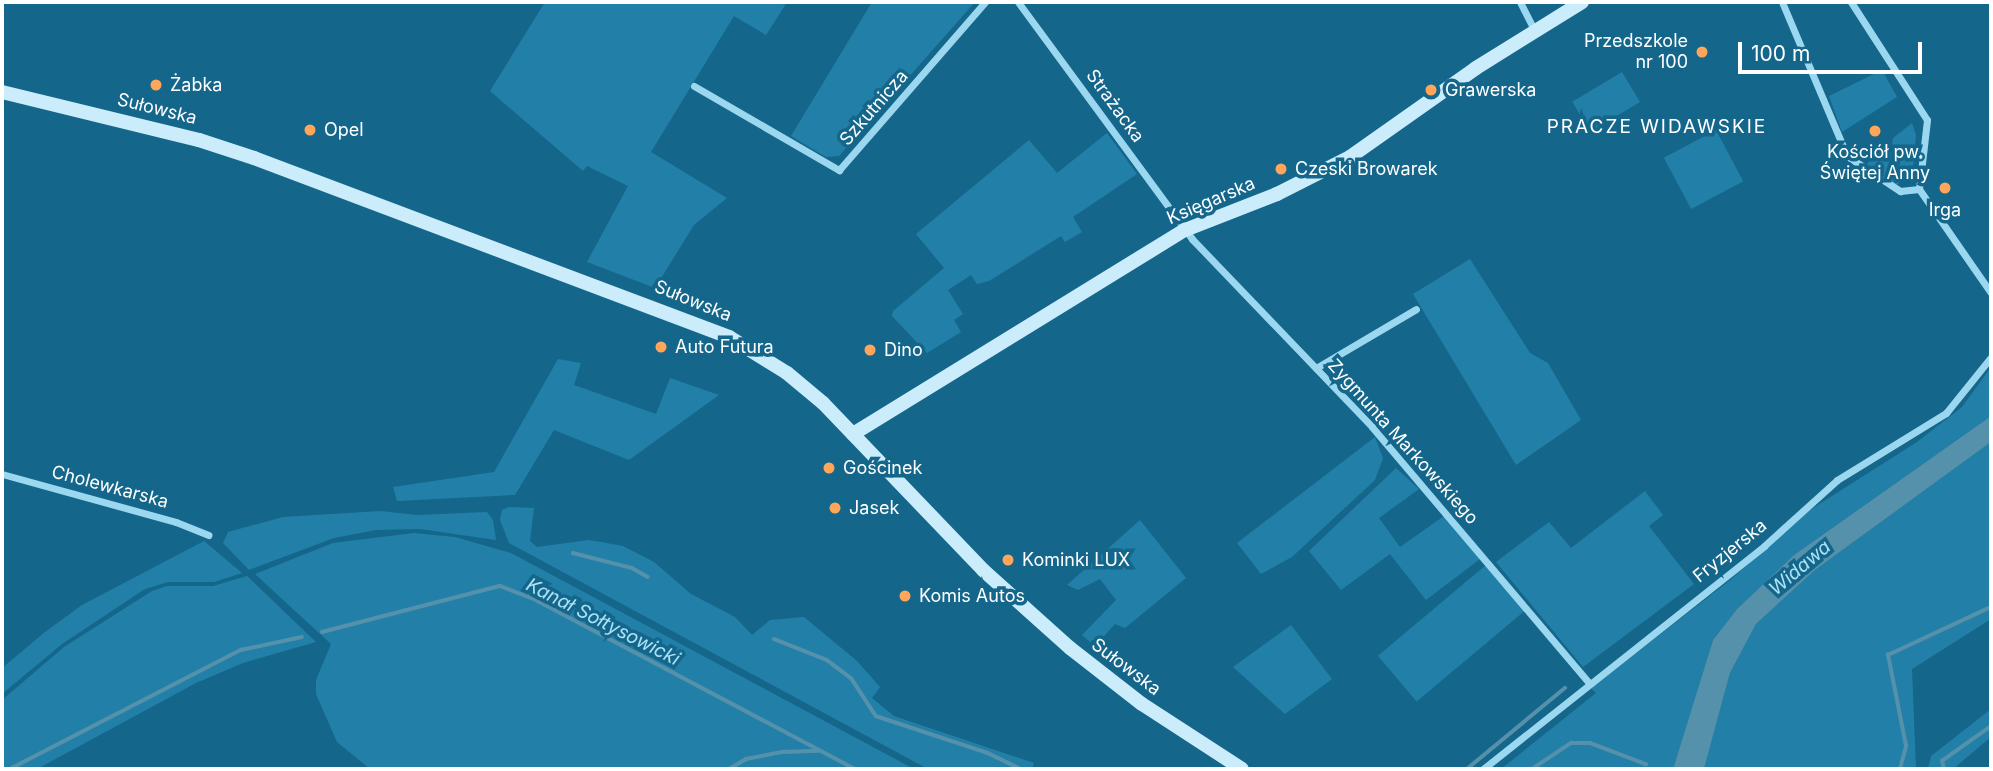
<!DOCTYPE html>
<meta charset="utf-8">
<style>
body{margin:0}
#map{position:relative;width:1993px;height:771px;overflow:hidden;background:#14668b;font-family:Inter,sans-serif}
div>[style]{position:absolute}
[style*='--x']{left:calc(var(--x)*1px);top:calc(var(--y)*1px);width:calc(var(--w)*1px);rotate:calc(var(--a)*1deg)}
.green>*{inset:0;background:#2280a8;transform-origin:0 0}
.water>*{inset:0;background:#5591ab}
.stream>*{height:3.5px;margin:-1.75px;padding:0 1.75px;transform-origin:1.75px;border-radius:1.75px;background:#5591ab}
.street>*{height:7px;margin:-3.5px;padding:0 3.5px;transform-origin:3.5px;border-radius:3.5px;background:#9cd7f0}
.secondary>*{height:14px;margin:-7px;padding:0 7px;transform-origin:7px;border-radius:7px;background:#caecfb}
.dots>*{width:19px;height:19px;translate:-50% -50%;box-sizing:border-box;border:4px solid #14668b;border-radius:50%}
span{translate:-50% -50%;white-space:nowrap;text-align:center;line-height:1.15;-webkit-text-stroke:7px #14668b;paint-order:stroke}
.poi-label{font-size:18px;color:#fff}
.right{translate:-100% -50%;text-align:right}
.left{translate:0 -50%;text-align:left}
.street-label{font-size:18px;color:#fff}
.neighbourhood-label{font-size:19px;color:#fff;letter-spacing:2px}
.water-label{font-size:19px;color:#abe2f7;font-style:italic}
.frame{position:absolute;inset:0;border:4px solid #fff;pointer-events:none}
.scale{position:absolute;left:1738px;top:42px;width:184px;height:32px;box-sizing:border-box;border:4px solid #fff;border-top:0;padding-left:9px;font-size:21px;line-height:24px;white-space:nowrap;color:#fff;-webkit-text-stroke:5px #14668b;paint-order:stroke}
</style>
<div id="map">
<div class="green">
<div style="clip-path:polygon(545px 2px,787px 2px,766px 35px,734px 16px,651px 152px,727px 198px,694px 225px,655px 288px,587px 262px,628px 186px,587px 166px,583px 171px,490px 91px)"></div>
<div style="clip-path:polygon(872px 2px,975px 2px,839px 156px,826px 157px,791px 136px)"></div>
<div style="clip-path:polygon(1882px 70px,1897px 97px,1842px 132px,1829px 96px)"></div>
<div style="left:1622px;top:72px;width:35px;height:58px;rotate:59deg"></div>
<div style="clip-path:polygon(1912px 123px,1916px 135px,1913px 169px,1897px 185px,1864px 165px,1891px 148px,1893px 138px)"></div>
<div style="left:1716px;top:130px;width:58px;height:59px;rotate:62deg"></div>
<div style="clip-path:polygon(1107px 133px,1137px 174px,1073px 217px,1082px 232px,1065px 242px,1061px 236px,989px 281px,977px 284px,971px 275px,948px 290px,963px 314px,954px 320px,961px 332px,927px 353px,892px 316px,893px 311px,944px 268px,916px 234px,1029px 140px,1057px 173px)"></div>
<div style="clip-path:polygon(1470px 259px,1530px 353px,1548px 363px,1581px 420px,1516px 465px,1413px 294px)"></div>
<div style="clip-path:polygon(558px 359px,581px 363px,574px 385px,656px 414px,670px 378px,719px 395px,629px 460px,554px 430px,515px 495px,397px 501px,393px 487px,494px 472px)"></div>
<div style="clip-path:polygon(1991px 367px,1991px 416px,1794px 555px,1737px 609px,1713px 640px,1673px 769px,1501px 769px,1596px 693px,1591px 688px,1729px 581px,1810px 510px,1917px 442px,1962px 407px)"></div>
<div style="clip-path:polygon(1375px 437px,1383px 458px,1375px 480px,1292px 557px,1261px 574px,1237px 543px)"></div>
<div style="clip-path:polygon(1991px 442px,1991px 619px,1912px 669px,1916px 769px,1704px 769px,1730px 673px,1756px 624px,1815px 570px)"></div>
<div style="clip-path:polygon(1396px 468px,1419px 489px,1379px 518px,1400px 547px,1444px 516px,1480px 559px,1426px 600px,1390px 554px,1341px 590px,1309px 551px)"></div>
<div style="clip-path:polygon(1645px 491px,1663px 515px,1649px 526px,1694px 584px,1583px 667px,1496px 562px,1549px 522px,1571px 548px)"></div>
<div style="clip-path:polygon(509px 507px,534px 508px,530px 541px,537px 547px,589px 540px,623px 546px,654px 562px,691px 594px,735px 617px,752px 635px,770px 620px,804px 617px,857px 661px,880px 687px,872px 698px,894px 716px,1034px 763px,1032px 769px,928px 769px,509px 543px,500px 520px,502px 510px)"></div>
<div style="clip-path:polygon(381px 511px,417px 515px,487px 512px,493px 520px,496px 540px,420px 529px,376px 530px,334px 538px,249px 570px,223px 543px,228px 532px,283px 517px)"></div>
<div style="clip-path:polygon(1140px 520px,1186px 578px,1125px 628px,1115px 624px,1095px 646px,1082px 635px,1116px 600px,1100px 579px,1078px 590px,1067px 585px)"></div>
<div style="clip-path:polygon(414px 533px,455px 537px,511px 553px,914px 769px,370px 769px,337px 742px,316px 694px,316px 680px,331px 644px,255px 574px,333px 543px)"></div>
<div style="clip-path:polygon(204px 541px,242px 573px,214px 582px,168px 582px,145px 589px,62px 644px,2px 694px,2px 668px,45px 632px,82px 605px)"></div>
<div style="left:1486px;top:565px;width:60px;height:141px;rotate:50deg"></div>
<div style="clip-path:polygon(247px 576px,316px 642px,243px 663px,196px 683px,37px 769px,2px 769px,2px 700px,64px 647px,152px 591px,167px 586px,213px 586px)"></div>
<div style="clip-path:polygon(1291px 625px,1332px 679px,1285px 714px,1233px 667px)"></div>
<div style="clip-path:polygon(1991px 709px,1991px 737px,1953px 769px,1928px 769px,1931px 756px)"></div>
</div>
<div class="water">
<div style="clip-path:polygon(1991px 416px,1991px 442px,1815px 570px,1756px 624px,1730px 673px,1704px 769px,1673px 769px,1713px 640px,1737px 609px,1794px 555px)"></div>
</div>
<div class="stream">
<div style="--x:573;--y:553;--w:61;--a:14.3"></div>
<div style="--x:632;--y:568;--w:18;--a:29"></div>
<div style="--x:322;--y:632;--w:184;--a:-14.5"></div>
<div style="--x:500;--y:586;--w:39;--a:21"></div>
<div style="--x:536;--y:600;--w:361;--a:27.9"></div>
<div style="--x:774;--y:639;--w:57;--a:21.6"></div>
<div style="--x:827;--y:660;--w:31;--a:37"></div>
<div style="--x:852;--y:679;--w:44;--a:57"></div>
<div style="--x:876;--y:716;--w:118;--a:18.3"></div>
<div style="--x:988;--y:753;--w:37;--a:26"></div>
<div style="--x:10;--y:769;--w:260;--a:-27.3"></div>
<div style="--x:241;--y:650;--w:62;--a:-12"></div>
<div style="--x:729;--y:769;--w:20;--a:-30"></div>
<div style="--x:746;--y:759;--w:38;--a:-11"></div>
<div style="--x:783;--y:752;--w:35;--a:-2"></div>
<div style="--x:1467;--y:769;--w:127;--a:-39.6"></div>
<div style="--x:1532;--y:769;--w:47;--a:-33.7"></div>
<div style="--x:1571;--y:743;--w:19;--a:0"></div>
<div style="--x:1590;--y:743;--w:60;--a:20.6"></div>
<div style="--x:1900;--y:769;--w:24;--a:-75"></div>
<div style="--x:1906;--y:746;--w:93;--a:-101.2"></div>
<div style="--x:1888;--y:655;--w:114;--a:-25"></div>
<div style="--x:1944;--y:769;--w:8;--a:-104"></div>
<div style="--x:1942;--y:761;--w:60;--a:-35.5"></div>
</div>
<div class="street">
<div style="--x:1018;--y:2;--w:294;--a:53.7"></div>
<div style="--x:1192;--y:239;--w:260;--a:46.2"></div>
<div style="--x:1372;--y:427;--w:334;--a:49.7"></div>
<div style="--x:1520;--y:2;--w:31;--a:63"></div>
<div style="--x:1782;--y:2;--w:167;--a:67.1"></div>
<div style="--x:1847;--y:156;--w:64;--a:33.4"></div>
<div style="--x:1900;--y:191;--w:19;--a:-6"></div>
<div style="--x:1851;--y:2;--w:140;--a:57.2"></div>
<div style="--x:1927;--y:120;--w:69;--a:96.6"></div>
<div style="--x:1919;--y:189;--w:126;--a:55.3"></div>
<div style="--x:694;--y:86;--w:168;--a:30.1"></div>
<div style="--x:839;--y:170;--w:223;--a:-49"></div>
<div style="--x:1316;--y:368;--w:116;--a:-30.5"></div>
<div style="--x:2;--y:474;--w:180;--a:15.4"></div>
<div style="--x:176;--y:522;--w:35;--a:22"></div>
<div style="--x:1483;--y:769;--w:359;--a:-38.4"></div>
<div style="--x:1764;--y:546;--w:98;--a:-42.1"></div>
<div style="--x:1837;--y:480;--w:128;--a:-31.6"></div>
<div style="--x:1946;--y:413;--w:72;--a:-51.2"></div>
</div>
<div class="secondary">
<div style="--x:2;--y:92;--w:203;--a:13.7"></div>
<div style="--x:199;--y:140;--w:58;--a:18.1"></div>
<div style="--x:254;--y:158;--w:508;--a:20.65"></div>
<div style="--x:729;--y:337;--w:68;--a:31.8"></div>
<div style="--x:787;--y:373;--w:47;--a:39.8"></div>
<div style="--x:823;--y:403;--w:231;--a:46.2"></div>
<div style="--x:983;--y:570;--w:117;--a:41.9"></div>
<div style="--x:1070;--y:648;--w:91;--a:37.9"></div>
<div style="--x:1142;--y:704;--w:119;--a:33"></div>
<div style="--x:853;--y:434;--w:390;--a:-31.6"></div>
<div style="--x:1185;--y:230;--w:99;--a:-21.4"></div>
<div style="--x:1277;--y:194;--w:82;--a:-26.9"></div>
<div style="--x:1350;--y:157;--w:154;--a:-35.2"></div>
<div style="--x:1476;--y:68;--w:125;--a:-31.9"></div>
</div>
<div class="dots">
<div style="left:1702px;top:52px;background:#ffa65b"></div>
<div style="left:156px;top:85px;background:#ffa65b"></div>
<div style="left:1431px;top:90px;background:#ffa65b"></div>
<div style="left:310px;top:130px;background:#ffa65b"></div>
<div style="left:1875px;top:131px;background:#ffa65b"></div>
<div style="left:1281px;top:169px;background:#ffa65b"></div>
<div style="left:1945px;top:188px;background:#ffa65b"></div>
<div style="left:661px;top:347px;background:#ffa65b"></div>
<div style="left:870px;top:350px;background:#ffa65b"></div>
<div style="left:829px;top:468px;background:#ffa65b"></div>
<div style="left:835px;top:508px;background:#ffa65b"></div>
<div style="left:1008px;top:560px;background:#ffa65b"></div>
<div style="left:905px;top:596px;background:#ffa65b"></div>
</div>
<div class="poi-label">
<span class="right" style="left:1688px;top:52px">Przedszkole<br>nr 100</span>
<span class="left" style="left:170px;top:85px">Żabka</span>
<span class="left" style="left:1445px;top:90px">Grawerska</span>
<span class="left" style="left:324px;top:130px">Opel</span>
<span style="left:1875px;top:163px">Kościół pw.<br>Świętej Anny</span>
<span class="left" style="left:1295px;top:169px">Czeski Browarek</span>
<span style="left:1945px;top:210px">Irga</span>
<span class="left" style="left:675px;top:347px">Auto Futura</span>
<span class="left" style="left:884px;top:350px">Dino</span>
<span class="left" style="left:843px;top:468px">Gościnek</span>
<span class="left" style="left:849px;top:508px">Jasek</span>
<span class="left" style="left:1022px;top:560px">Kominki LUX</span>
<span class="left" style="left:919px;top:596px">Komis Autos</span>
</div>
<div class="street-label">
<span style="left:1115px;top:106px;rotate:54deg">Strażacka</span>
<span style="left:874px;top:108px;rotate:-49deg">Szkutnicza</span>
<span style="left:157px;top:109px;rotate:14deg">Sułowska</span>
<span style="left:1211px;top:201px;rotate:-23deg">Księgarska</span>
<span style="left:693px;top:301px;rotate:22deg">Sułowska</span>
<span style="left:1403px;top:442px;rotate:48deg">Zygmunta Markowskiego</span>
<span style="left:110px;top:487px;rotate:15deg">Cholewkarska</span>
<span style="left:1730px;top:551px;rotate:-39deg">Fryzjerska</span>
<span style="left:1126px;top:667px;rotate:37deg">Sułowska</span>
</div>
<div class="neighbourhood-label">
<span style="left:1657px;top:127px">PRACZE WIDAWSKIE</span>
</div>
<div class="water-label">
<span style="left:1800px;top:568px;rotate:-40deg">Widawa</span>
<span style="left:603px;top:622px;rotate:27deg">Kanał Sołtysowicki</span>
</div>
<div class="frame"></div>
<div class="scale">100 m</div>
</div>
